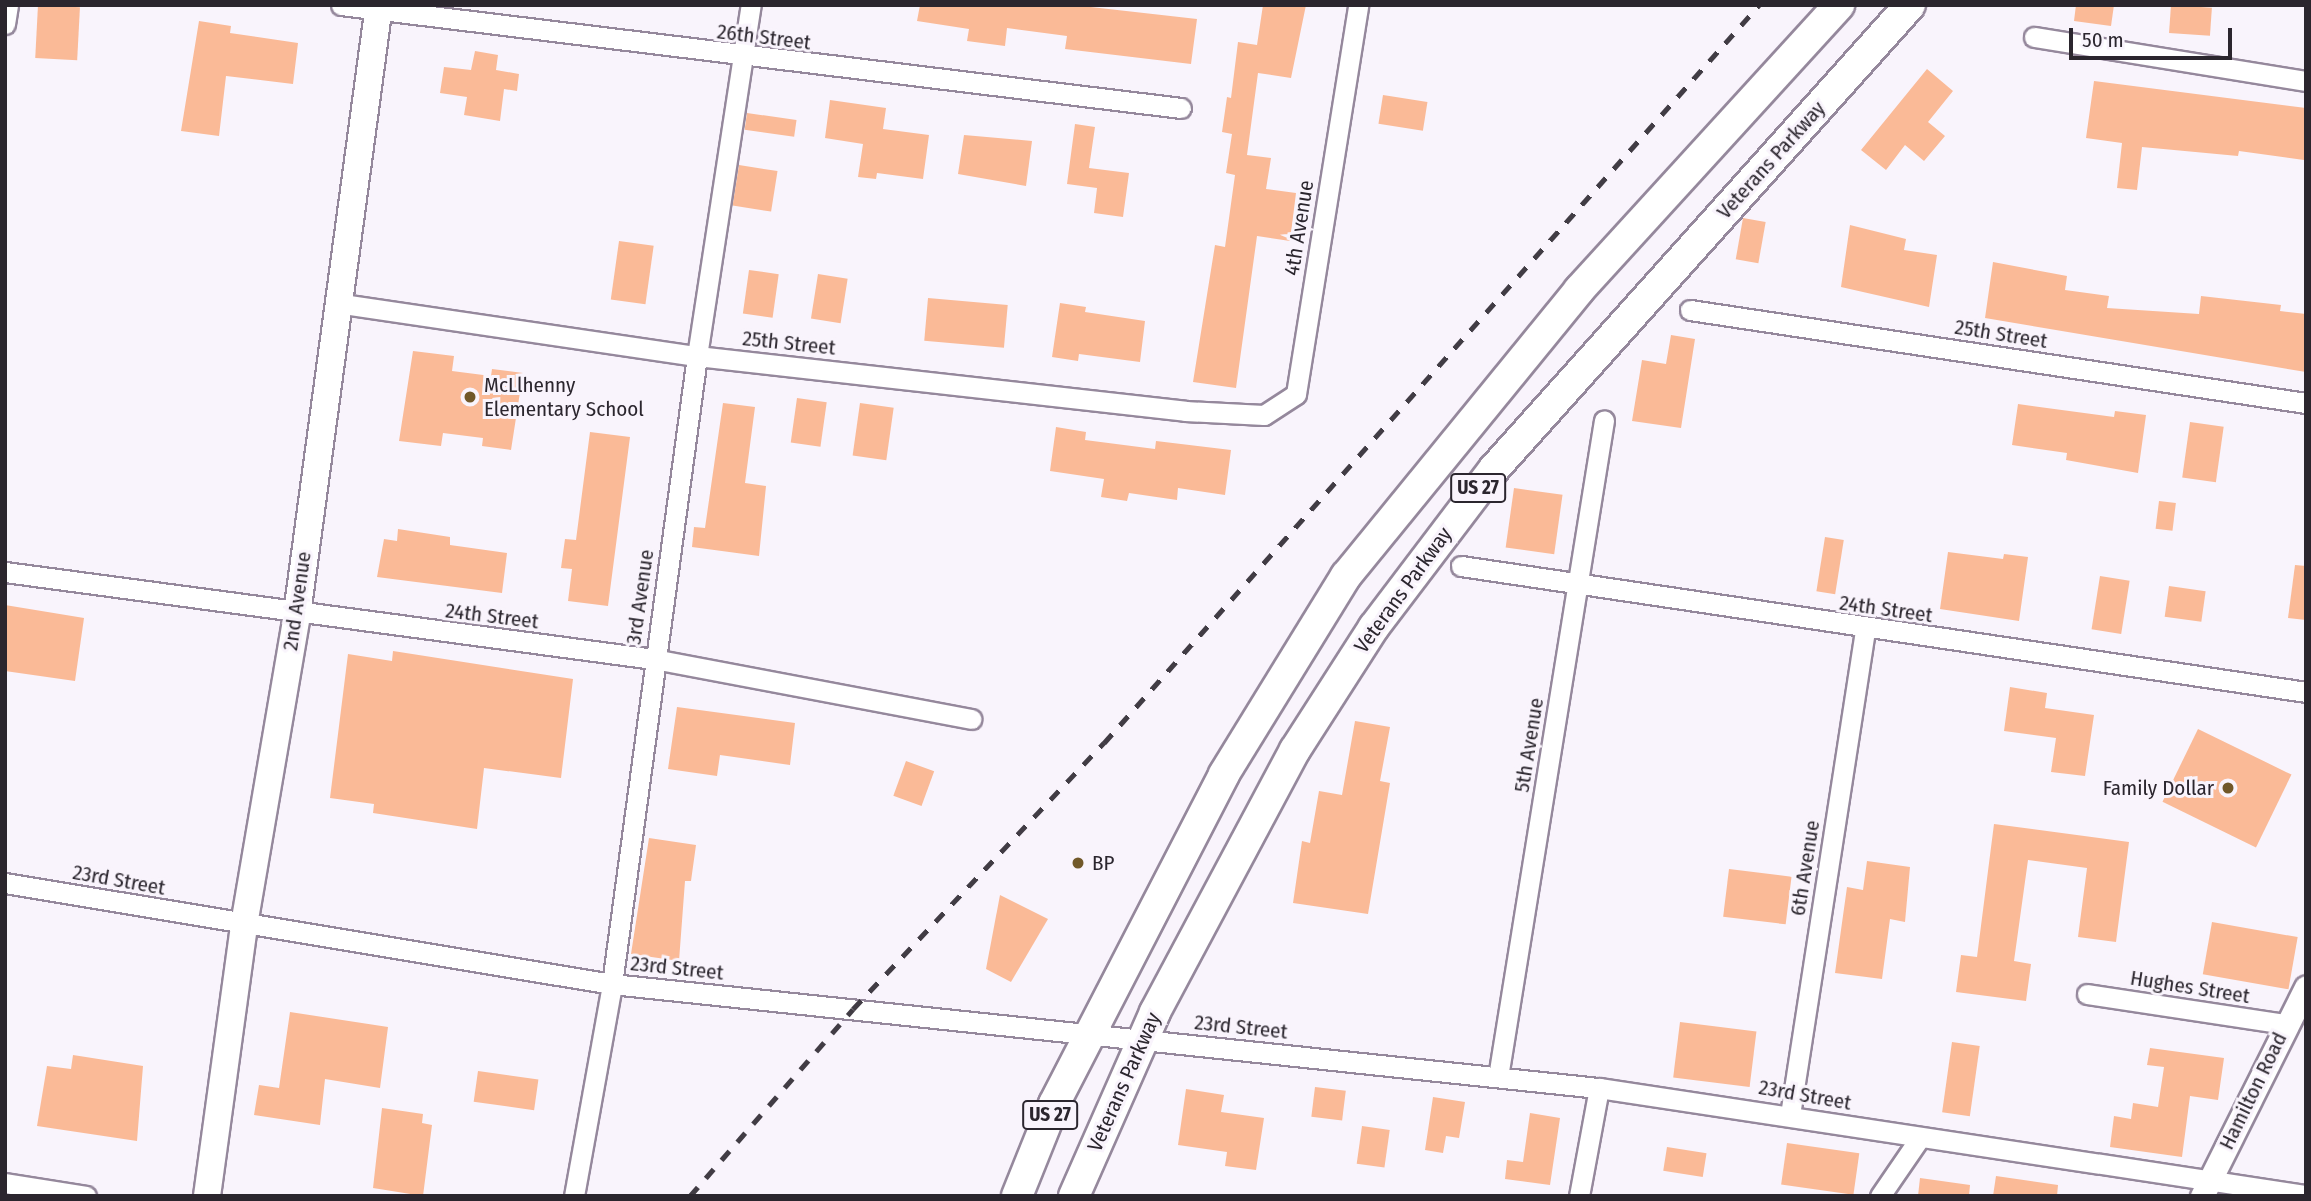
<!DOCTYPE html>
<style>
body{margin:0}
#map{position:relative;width:2311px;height:1201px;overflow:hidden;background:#f9f4fc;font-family:"Fira Sans Condensed",sans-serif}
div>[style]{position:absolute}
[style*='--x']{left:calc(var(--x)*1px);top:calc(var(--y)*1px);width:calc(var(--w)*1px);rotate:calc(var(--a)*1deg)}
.building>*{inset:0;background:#faba97;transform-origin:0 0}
.roads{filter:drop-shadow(2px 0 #95889c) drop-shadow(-2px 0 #95889c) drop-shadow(0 2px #95889c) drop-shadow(0 -2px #95889c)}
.minor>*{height:19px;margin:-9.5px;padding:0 9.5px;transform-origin:9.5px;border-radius:9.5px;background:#fff}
.tertiary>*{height:23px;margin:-11.5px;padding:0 11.5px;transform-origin:11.5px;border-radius:11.5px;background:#fff}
.secondary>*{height:26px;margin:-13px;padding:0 13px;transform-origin:13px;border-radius:13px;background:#fff}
.primary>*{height:30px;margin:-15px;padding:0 15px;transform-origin:15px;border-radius:15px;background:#fff}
.rail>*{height:5px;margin-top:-2.5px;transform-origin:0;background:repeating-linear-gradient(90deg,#413c44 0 12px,transparent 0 24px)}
.dots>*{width:19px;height:19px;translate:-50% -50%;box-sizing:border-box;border:4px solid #f9f4fc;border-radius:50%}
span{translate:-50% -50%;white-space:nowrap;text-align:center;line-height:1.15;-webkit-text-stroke:6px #f9f4fc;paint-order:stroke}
.shield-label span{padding:2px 5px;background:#f9f4fc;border:2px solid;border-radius:5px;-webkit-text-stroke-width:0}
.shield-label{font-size:19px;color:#2b262e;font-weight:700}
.street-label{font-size:21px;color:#2b262e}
.poi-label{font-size:21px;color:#2b262e}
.left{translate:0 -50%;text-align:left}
.right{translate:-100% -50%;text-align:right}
.frame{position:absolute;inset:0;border:7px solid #2b262e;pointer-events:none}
.scale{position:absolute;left:2069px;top:28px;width:163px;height:32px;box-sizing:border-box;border:4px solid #2b262e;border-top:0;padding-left:9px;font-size:21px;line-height:24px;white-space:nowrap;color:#2b262e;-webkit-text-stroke:5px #f9f4fc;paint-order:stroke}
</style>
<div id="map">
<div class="building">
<div style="left:38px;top:5px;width:42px;height:53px;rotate:3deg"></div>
<div style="clip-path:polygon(920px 5px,1073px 5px,1197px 19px,1191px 64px,1065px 49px,1067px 36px,1007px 28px,1005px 46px,967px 41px,969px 29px,917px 21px)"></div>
<div style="clip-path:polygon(1263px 5px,1306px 5px,1291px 78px,1258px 73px,1247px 155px,1271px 158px,1266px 189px,1296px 193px,1290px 241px,1257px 236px,1236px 388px,1193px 382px,1215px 245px,1225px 247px,1235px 175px,1226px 173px,1232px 134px,1222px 132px,1227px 97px,1231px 98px,1238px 42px,1257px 45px)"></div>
<div style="clip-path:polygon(2076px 5px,2114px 5px,2111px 26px,2074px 21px)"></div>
<div style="left:2171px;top:5px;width:41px;height:28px;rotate:4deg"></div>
<div style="clip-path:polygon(199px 21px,231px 26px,230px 33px,298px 43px,293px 84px,226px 76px,219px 136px,181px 131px)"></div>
<div style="clip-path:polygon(475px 51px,498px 55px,496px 70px,519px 74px,517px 91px,504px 89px,500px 121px,464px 115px,467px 97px,440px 93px,444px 67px,471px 70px)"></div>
<div style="clip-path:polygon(1927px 69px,1953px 91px,1928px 122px,1945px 136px,1924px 161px,1905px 145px,1886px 170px,1861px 150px)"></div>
<div style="clip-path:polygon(2094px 81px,2306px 108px,2304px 160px,2239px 151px,2238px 156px,2142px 147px,2137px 190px,2117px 188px,2122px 143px,2086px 138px)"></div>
<div style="left:1383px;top:95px;width:45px;height:29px;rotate:9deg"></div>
<div style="clip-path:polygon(830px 100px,886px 108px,883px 129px,929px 135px,923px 179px,877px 173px,876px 179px,858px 177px,863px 144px,825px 138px)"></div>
<div style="left:747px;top:113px;width:50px;height:17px;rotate:8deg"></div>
<div style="clip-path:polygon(1075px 124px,1095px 127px,1089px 168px,1129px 173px,1123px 217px,1094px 213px,1097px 188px,1067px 184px)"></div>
<div style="clip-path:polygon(964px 135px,1032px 141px,1026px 186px,958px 174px)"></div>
<div style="left:739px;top:165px;width:39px;height:41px;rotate:9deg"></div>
<div style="left:1743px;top:218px;width:23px;height:42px;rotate:10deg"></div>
<div style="clip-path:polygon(1850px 225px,1906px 239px,1904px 250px,1937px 255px,1929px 307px,1841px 287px)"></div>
<div style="left:619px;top:241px;width:35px;height:59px;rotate:8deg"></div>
<div style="clip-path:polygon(1993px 262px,2067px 276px,2065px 290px,2109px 296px,2107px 308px,2199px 314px,2201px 296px,2281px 305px,2280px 311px,2306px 314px,2306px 372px,1985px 318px)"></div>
<div style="left:749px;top:270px;width:30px;height:44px;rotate:8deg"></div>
<div style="left:818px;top:274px;width:30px;height:45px;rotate:9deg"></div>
<div style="left:928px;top:298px;width:80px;height:43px;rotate:5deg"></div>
<div style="clip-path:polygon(1060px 303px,1086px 307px,1085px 312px,1145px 321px,1140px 362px,1079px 354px,1078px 361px,1052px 357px)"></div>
<div style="clip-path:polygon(1671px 335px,1695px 339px,1681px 428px,1632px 421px,1642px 360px,1666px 364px)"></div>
<div style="clip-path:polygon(413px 351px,454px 356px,452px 371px,491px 376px,492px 369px,523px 373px,511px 450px,482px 446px,483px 438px,443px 433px,441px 446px,399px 441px)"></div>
<div style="left:797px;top:398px;width:30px;height:45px;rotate:8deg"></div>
<div style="clip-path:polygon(723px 403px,755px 407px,745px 483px,766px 486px,759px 556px,692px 547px,694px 527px,705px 528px)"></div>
<div style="left:860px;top:403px;width:34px;height:53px;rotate:8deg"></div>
<div style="clip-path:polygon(2018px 404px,2114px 417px,2115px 411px,2146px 415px,2138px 473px,2066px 460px,2067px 453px,2012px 445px)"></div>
<div style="left:2190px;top:422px;width:34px;height:56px;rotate:8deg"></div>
<div style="clip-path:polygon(1056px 427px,1086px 432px,1085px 440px,1155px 449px,1156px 441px,1231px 450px,1225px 495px,1178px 488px,1177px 500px,1129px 493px,1127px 501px,1101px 497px,1104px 479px,1050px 471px)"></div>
<div style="clip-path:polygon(590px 432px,630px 437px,608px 606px,568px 601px,572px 569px,561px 568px,565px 539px,576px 540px)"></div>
<div style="left:1514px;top:488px;width:49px;height:60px;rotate:8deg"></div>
<div style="left:2159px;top:501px;width:17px;height:28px;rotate:7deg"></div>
<div style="clip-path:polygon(398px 529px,450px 537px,450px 545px,507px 553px,502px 593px,377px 577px,384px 539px,397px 541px)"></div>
<div style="left:1825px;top:537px;width:19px;height:55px;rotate:9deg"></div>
<div style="clip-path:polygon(1948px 552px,2003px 559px,2004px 554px,2028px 557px,2019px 621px,1940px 609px)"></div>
<div style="clip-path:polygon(2295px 565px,2306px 566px,2306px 620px,2288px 618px)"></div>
<div style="left:2100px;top:576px;width:30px;height:54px;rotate:9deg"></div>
<div style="left:2169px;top:586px;width:37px;height:31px;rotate:8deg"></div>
<div style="clip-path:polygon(5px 605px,84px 618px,75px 681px,5px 671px)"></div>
<div style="clip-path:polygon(393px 651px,573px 679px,561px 778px,484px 768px,477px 829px,373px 813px,374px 804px,330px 798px,348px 654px,392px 661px)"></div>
<div style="clip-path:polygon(2010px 687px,2047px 693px,2045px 708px,2094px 715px,2085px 776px,2051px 772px,2056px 738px,2004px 731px)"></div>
<div style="clip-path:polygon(677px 707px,795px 723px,790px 765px,720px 755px,717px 776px,668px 769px)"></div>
<div style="clip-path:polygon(1355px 721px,1390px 727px,1380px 781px,1390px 783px,1368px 914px,1293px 903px,1302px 841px,1310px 843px,1319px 791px,1342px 795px)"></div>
<div style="left:2198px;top:729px;width:104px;height:81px;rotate:26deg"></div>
<div style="left:906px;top:761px;width:30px;height:37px;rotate:20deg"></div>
<div style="clip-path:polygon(1994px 824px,2129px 842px,2116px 942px,2078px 937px,2087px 868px,2028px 860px,2014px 961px,2031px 964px,2026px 1001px,1956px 992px,1961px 955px,1977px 957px)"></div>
<div style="clip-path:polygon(649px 838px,696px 845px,691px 881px,685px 881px,679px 961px,631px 954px)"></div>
<div style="clip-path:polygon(1867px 861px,1910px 867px,1905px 922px,1890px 919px,1882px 979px,1835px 973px,1847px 887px,1863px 890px)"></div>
<div style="left:1729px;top:869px;width:63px;height:48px;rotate:7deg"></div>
<div style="clip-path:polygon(1000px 895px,1048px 919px,1011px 982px,986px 969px)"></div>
<div style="left:2212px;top:922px;width:87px;height:53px;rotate:10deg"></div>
<div style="clip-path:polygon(290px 1012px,388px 1027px,380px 1088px,325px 1079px,320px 1125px,254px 1115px,259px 1085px,279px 1088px)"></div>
<div style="left:1680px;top:1022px;width:77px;height:56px;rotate:7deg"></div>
<div style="left:1952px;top:1042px;width:28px;height:71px;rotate:8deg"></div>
<div style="clip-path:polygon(2150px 1048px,2224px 1058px,2218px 1100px,2190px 1096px,2182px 1157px,2110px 1147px,2114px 1116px,2131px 1119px,2133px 1103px,2158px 1107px,2164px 1067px,2147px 1065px)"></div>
<div style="clip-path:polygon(73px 1055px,143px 1066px,137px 1141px,37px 1126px,47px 1066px,71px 1069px)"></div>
<div style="left:478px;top:1071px;width:61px;height:31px;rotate:8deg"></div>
<div style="left:1315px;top:1087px;width:31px;height:30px;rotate:7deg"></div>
<div style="clip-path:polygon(1186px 1089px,1224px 1095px,1221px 1112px,1264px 1118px,1256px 1170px,1225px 1166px,1227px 1152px,1178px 1145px)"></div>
<div style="clip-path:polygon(1433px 1097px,1465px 1102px,1459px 1138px,1446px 1136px,1443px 1153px,1425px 1150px)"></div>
<div style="clip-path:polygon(382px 1108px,423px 1114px,422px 1123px,432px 1125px,423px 1196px,373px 1188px)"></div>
<div style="clip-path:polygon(1530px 1113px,1560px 1118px,1550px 1185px,1505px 1179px,1507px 1160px,1523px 1162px)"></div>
<div style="left:1362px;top:1126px;width:28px;height:38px;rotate:8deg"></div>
<div style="left:1787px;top:1143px;width:73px;height:42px;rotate:8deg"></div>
<div style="left:1667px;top:1147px;width:40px;height:24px;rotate:9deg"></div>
<div style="clip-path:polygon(1996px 1176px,2058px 1185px,2057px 1196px,1993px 1196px)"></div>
<div style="clip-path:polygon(1920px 1178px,1970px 1185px,1969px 1196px,1918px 1196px)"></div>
</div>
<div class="roads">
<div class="minor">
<div style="--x:341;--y:5;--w:846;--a:6.99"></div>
<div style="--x:5;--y:24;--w:19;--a:-81"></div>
<div style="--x:2034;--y:37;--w:276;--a:9.2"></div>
<div style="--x:336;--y:303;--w:365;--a:8.4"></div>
<div style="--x:697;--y:356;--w:491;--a:6.4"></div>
<div style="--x:1185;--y:411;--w:79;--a:2.9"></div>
<div style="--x:1264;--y:415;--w:38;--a:-33"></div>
<div style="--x:1296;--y:394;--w:394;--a:-80.9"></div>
<div style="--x:1690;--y:310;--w:623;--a:8.59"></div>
<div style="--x:1461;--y:566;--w:854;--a:8.48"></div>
<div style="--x:5;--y:572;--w:655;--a:7.64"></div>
<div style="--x:654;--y:659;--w:323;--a:10.7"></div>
<div style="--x:5;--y:883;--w:615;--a:9.45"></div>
<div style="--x:612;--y:984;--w:992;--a:6.02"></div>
<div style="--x:1599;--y:1088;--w:715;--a:8.61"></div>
<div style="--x:2087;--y:994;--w:200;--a:8.6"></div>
<div style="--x:1498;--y:1077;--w:665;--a:-80.83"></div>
<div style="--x:1790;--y:1115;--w:492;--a:-81.2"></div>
<div style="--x:5;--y:1183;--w:82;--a:9.1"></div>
<div style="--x:574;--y:1196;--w:215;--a:-79.8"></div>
<div style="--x:612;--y:984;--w:634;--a:-82.29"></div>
<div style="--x:697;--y:356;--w:355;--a:-81.3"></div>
<div style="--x:1579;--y:1196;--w:110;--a:-79.5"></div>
<div style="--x:1880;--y:1196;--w:69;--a:-55.6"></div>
</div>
<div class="tertiary">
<div style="--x:2202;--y:1196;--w:233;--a:-63.5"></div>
</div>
<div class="secondary">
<div style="--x:207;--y:1196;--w:274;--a:-82.2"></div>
<div style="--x:244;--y:925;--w:315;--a:-80.3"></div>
<div style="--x:297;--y:614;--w:614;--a:-82.33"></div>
</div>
<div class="primary">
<div style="--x:1017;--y:1196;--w:99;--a:-68.1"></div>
<div style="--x:1054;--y:1104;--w:371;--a:-62.7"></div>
<div style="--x:1224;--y:774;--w:233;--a:-58.4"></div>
<div style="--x:1346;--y:576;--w:369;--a:-50.8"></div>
<div style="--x:1579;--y:290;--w:386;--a:-47.6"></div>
<div style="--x:1074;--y:1196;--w:201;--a:-66.2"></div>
<div style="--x:1155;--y:1012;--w:297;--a:-61.9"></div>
<div style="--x:1295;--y:750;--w:146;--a:-57.3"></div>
<div style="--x:1374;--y:627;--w:198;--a:-52.8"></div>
<div style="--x:1494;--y:469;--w:623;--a:-48.12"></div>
</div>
</div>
<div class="rail">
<div style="--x:690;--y:1196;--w:248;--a:-48.9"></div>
<div style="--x:853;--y:1009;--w:366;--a:-46.7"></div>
<div style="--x:1104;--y:743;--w:987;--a:-48.41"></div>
</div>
<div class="dots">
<div style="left:470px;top:397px;background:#715829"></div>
<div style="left:2228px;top:788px;background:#715829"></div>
<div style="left:1078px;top:863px;background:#715829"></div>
</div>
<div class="shield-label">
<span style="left:1478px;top:488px">US 27</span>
<span style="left:1050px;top:1115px">US 27</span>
</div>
<div class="street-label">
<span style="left:764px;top:37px;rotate:7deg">26th Street</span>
<span style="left:1771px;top:160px;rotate:-48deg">Veterans Parkway</span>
<span style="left:1299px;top:228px;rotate:-81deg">4th Avenue</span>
<span style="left:2001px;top:334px;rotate:9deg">25th Street</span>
<span style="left:789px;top:343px;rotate:6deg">25th Street</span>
<span style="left:1403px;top:590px;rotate:-54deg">Veterans Parkway</span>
<span style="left:640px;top:597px;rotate:-82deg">3rd Avenue</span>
<span style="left:297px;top:601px;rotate:-82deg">2nd Avenue</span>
<span style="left:1886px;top:609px;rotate:8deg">24th Street</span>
<span style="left:492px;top:616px;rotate:7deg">24th Street</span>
<span style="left:1529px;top:745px;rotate:-81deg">5th Avenue</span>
<span style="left:1805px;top:868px;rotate:-81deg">6th Avenue</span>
<span style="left:119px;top:880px;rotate:10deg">23rd Street</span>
<span style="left:677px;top:968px;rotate:6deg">23rd Street</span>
<span style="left:2190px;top:987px;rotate:9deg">Hughes Street</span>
<span style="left:1241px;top:1027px;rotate:6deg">23rd Street</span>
<span style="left:1124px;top:1082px;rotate:-66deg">Veterans Parkway</span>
<span style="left:2253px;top:1091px;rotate:-64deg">Hamilton Road</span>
<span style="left:1805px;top:1095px;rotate:10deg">23rd Street</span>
</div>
<div class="poi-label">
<span class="left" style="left:484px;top:397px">McLlhenny<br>Elementary School</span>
<span class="right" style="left:2214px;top:788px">Family Dollar</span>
<span class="left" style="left:1092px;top:863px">BP</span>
</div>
<div class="frame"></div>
<div class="scale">50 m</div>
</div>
